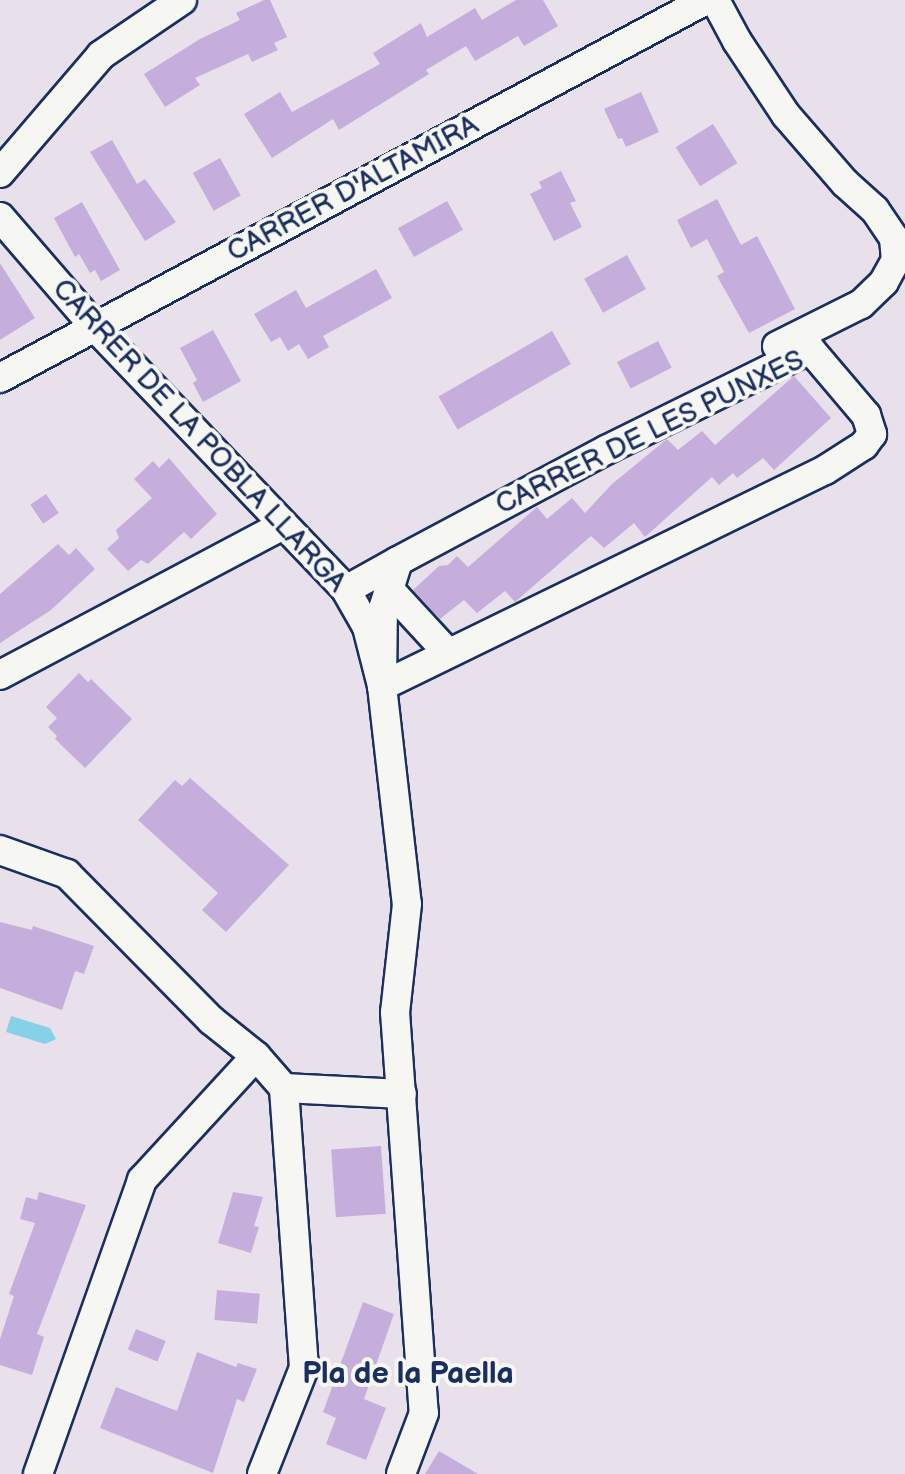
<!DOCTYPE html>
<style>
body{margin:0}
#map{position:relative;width:905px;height:1474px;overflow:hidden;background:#e8e0eb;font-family:"Balsamiq Sans",sans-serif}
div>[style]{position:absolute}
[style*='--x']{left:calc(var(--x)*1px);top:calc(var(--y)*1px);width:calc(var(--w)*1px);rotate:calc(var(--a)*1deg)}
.water>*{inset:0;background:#87d1e8}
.building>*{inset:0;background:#c6aedc;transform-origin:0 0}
.roads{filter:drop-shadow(2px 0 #1b2f5e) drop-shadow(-2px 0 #1b2f5e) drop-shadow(0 2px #1b2f5e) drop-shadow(0 -2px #1b2f5e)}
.street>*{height:28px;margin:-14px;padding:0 14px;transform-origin:14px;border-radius:14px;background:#f6f6f2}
span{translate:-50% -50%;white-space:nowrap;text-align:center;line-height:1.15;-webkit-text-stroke:8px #f6f6f2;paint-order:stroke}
.street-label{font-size:28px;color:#1b2f5e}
.neighbourhood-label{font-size:30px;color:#1b2f5e;font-weight:700}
</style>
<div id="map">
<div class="water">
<div style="clip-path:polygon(11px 1016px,50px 1028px,56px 1039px,45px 1044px,6px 1032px)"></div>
</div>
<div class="building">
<div style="clip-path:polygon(264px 0,270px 0,287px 37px,274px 43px,278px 50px,252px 62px,248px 54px,195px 78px,200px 85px,165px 107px,144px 74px,200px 39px,240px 20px,236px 13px)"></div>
<div style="clip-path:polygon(516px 0,543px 0,558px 26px,524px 46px,518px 36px,475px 61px,466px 46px,426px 70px,429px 74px,339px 130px,333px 119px,272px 158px,244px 114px,280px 92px,292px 112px,380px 64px,373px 53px,421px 23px,427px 37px,475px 8px,482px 20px)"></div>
<div style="clip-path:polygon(641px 92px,659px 132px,626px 147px,622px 138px,618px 139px,604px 109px)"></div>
<div style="left:713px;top:124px;width:46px;height:44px;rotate:58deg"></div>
<div style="clip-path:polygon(112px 140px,137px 184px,145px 179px,176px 222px,145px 241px,90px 152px)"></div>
<div style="left:220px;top:158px;width:43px;height:31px;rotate:61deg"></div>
<div style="clip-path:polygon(561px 171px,576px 201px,570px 203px,582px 227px,554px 241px,530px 194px,542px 188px,539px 182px)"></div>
<div style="clip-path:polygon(717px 199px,741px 245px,757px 236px,795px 309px,749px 333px,717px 276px,724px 272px,707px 239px,691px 248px,677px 220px)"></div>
<div style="left:447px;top:201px;width:33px;height:56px;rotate:61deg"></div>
<div style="clip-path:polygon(82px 202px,120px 270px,101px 281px,95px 270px,90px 273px,79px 254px,75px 257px,54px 218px)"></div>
<div style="left:627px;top:255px;width:39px;height:49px;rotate:61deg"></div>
<div style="clip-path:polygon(0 263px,35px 318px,0 340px)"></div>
<div style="clip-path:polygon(376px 269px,392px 298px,323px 336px,329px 347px,308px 359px,299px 344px,288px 351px,280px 337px,271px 342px,254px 314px,296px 290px,306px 308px)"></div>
<div style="clip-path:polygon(213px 330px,241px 381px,203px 402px,193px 383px,197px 380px,180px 348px)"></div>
<div style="left:552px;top:331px;width:38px;height:131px;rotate:60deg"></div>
<div style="left:658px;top:341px;width:30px;height:46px;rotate:63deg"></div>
<div style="clip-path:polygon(794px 376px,831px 418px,774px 470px,763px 458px,737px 478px,733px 473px,719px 485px,712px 477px,645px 537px,634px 523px,604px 548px,591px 536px,515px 602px,505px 591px,477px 613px,464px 600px,440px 619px,413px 590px,439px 566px,448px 565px,457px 556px,468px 567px,537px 507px,547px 519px,572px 498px,585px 513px,612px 484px,667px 439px,678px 450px,702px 431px,715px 445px)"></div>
<div style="clip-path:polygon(169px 458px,217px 514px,191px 539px,184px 532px,148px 564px,141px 560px,128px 571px,107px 549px,119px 538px,116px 530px,152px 498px,134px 479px,153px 461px,159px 468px)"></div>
<div style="left:46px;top:494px;width:23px;height:19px;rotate:56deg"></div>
<div style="clip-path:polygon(58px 544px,69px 555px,76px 548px,95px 569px,51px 610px,0 643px,0 594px)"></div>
<div style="clip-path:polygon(79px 673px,88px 682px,91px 679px,132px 719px,85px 768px,55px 739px,57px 736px,48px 727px,57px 718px,46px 707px)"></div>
<div style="clip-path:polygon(190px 778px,289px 865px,226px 932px,202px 910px,218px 893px,138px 820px,175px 780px,182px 786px)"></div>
<div style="clip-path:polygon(0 922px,32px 930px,33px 926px,94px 946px,84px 974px,75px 971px,62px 1010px,0 988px)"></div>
<div style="left:381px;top:1146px;width:68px;height:50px;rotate:86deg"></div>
<div style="clip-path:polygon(39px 1192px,86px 1205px,37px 1334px,44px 1337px,32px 1375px,0 1365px,0 1339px,14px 1296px,9px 1294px,35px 1223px,20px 1219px,26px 1197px,37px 1200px)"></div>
<div style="clip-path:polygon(233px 1192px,263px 1197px,254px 1226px,259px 1227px,251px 1253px,218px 1243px)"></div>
<div style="left:217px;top:1290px;width:43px;height:30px;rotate:5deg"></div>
<div style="clip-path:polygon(363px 1302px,394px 1314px,364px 1399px,386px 1408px,366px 1460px,326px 1444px,336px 1418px,323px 1412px)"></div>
<div style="left:136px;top:1329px;width:32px;height:22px;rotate:22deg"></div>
<div style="clip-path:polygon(197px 1352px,236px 1367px,238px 1363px,257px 1369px,244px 1402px,237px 1399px,213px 1473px,100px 1428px,116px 1387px,177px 1411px)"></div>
<div style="clip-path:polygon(439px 1451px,478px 1474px,425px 1474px)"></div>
</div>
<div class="roads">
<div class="street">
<div style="--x:715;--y:0;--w:47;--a:61.8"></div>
<div style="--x:737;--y:41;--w:89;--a:56.5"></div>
<div style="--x:786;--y:115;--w:90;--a:49.1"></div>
<div style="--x:845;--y:183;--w:40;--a:42"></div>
<div style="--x:875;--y:210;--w:34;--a:56"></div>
<div style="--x:894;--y:238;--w:22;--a:85"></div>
<div style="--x:896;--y:260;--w:25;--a:119"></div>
<div style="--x:884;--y:282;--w:32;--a:136"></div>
<div style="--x:861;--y:304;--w:94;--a:153.4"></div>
<div style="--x:0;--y:173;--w:155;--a:-49.4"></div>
<div style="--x:101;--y:55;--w:98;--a:-34.2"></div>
<div style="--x:0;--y:217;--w:145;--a:49.2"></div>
<div style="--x:95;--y:327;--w:364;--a:46.3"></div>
<div style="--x:346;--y:590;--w:43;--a:60.4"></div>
<div style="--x:367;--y:627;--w:61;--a:75.7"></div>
<div style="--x:382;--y:686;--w:219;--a:83.5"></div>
<div style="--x:407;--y:904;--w:109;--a:96.3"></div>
<div style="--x:395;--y:1012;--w:402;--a:85.9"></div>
<div style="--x:424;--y:1413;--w:65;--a:110.7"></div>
<div style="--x:0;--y:378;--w:801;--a:-28.17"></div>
<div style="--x:389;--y:589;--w:87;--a:47.3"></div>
<div style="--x:346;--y:590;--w:60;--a:-29.1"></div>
<div style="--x:398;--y:561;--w:236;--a:-28.1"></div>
<div style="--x:606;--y:450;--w:228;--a:-26.3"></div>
<div style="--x:810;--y:349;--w:87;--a:49.7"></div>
<div style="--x:866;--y:415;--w:20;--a:72"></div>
<div style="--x:872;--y:434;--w:14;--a:126"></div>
<div style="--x:864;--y:445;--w:46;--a:147.3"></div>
<div style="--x:825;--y:470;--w:493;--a:154"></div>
<div style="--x:382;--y:686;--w:77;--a:-89.3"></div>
<div style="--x:383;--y:609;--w:50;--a:-72.6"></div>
<div style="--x:0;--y:675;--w:318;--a:-27.9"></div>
<div style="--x:0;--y:850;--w:71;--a:19.7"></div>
<div style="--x:67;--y:874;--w:205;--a:45.4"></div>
<div style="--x:211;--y:1020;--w:58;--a:38.7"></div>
<div style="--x:256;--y:1056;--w:43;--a:48.8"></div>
<div style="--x:284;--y:1088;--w:118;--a:2.9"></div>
<div style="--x:38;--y:1474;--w:312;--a:-70.5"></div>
<div style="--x:142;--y:1180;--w:168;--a:-47.4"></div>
<div style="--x:262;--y:1474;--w:114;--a:-68.4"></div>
<div style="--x:304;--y:1368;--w:281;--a:-94.1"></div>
</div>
</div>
<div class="street-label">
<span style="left:353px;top:189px;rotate:-28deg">CARRER D'ALTAMIRA</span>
<span style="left:650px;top:433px;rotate:-26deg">CARRER DE LES PUNXES</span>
<span style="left:199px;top:436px;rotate:47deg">CARRER DE LA POBLA LLARGA</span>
</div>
<div class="neighbourhood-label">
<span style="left:408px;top:1374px">Pla de la Paella</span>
</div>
</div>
